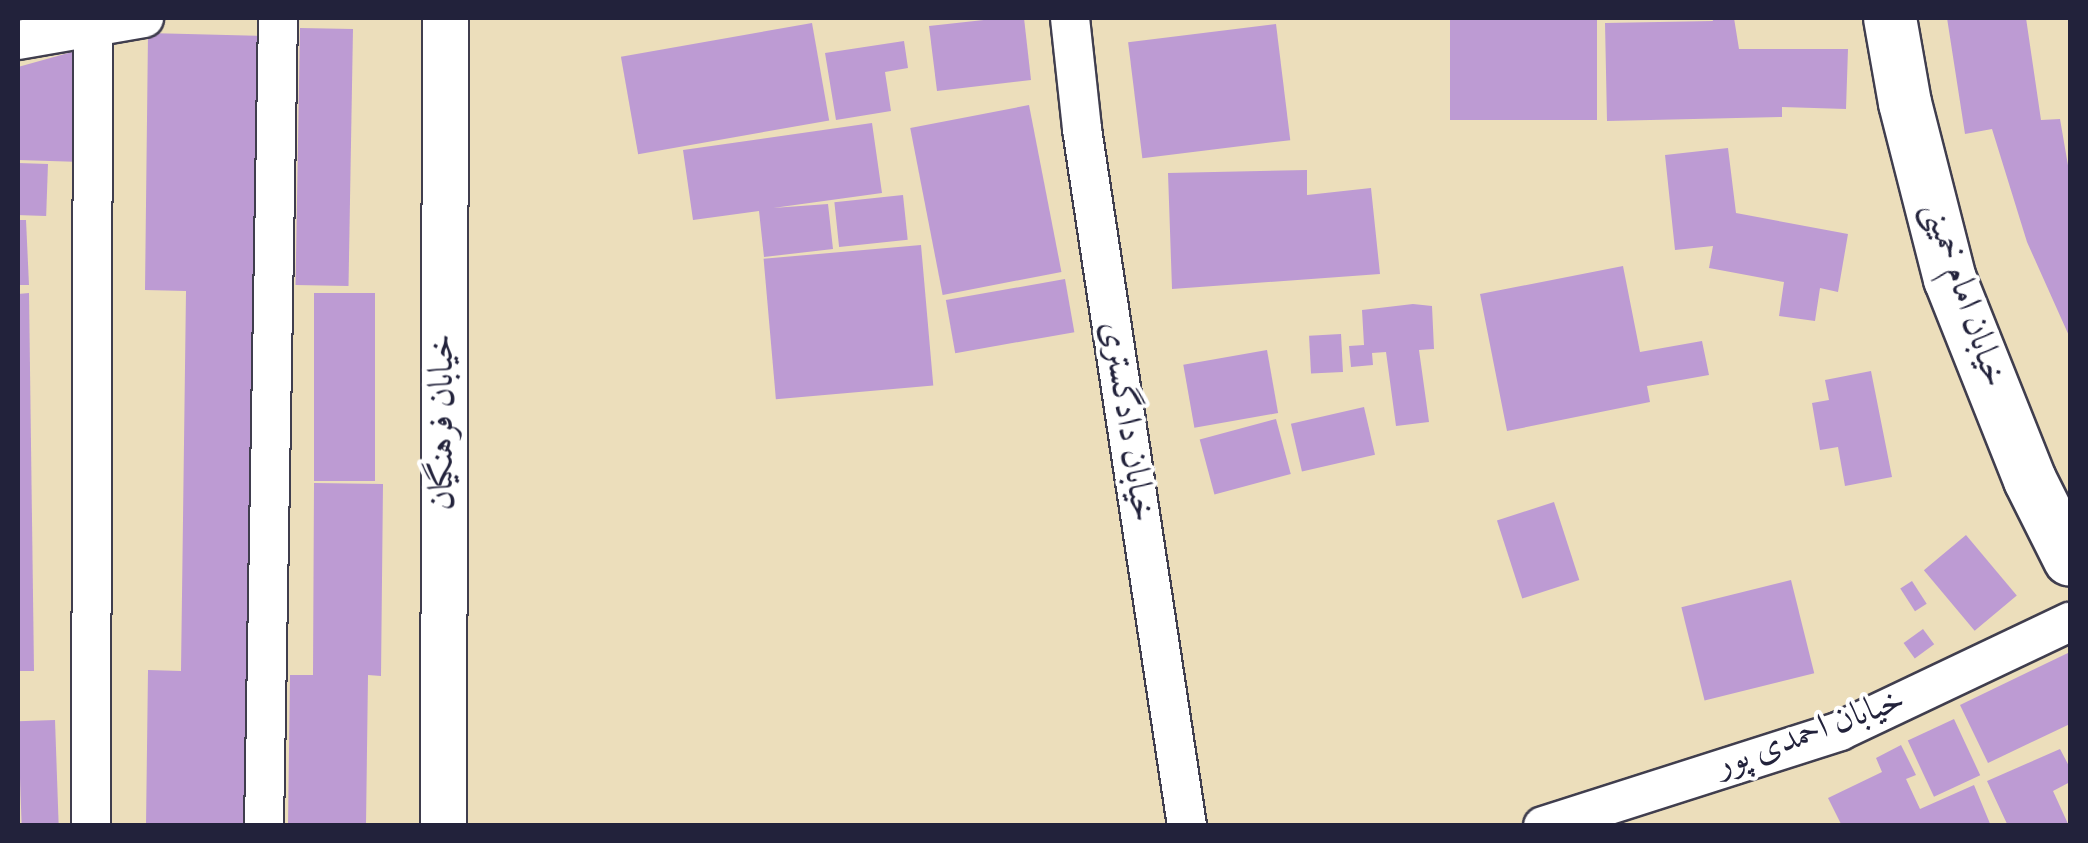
<!DOCTYPE html>
<meta charset="utf-8">
<style>
body{margin:0}
#map{position:relative;width:2088px;height:843px;overflow:hidden;background:#ecdebb;font-family:"Sorts Mill Goudy",Amiri,serif}
div>[style]{position:absolute}
[style*='--x']{left:calc(var(--x)*1px);top:calc(var(--y)*1px);width:calc(var(--w)*1px);rotate:calc(var(--a)*1deg)}
.building>*{inset:0;background:#bd9bd3;transform-origin:0 0}
.roads{filter:drop-shadow(2px 0 #403e4e) drop-shadow(-2px 0 #403e4e) drop-shadow(0 2px #403e4e) drop-shadow(0 -2px #403e4e)}
.minor>*{height:38px;margin:-19px;padding:0 19px;transform-origin:19px;border-radius:19px;background:#fff}
.tertiary>*{height:45px;margin:-22.5px;padding:0 22.5px;transform-origin:22.5px;border-radius:22.5px;background:#fff}
.secondary>*{height:52px;margin:-26px;padding:0 26px;transform-origin:26px;border-radius:26px;background:#fff}
span{translate:-50% -50%;white-space:nowrap;text-align:center;line-height:1.15;-webkit-text-stroke:8px #fff;paint-order:stroke}
.street-label{font-size:35px;color:#22223b}
.frame{position:absolute;inset:0;border:20px solid #22223b;pointer-events:none}
</style>
<div id="map">
<div class="building">
<div style="clip-path:polygon(1002px 18px,1024px 18px,1031px 80px,937px 91px,929px 26px)"></div>
<div style="left:1450px;top:18px;width:147px;height:102px"></div>
<div style="clip-path:polygon(1712px 18px,1734px 18px,1739px 49px,1848px 49px,1846px 109px,1782px 107px,1782px 117px,1607px 121px,1605px 23px,1713px 21px)"></div>
<div style="clip-path:polygon(1947px 18px,2026px 18px,2041px 120px,2060px 119px,2070px 177px,2070px 338px,2027px 242px,1992px 129px,1965px 134px)"></div>
<div style="left:812px;top:23px;width:99px;height:194px;rotate:80deg"></div>
<div style="left:1276px;top:24px;width:117px;height:149px;rotate:83deg"></div>
<div style="left:300px;top:28px;width:53px;height:257px;rotate:1deg"></div>
<div style="clip-path:polygon(148px 33px,268px 36px,256px 826px,146px 826px,148px 670px,181px 671px,186px 291px,145px 290px)"></div>
<div style="clip-path:polygon(904px 41px,908px 68px,885px 72px,891px 111px,836px 120px,825px 53px)"></div>
<div style="clip-path:polygon(79px 50px,82px 162px,18px 160px,18px 67px)"></div>
<div style="left:1029px;top:105px;width:170px;height:121px;rotate:79deg"></div>
<div style="clip-path:polygon(872px 123px,882px 193px,773px 208px,828px 204px,833px 249px,764px 257px,759px 211px,693px 220px,683px 150px)"></div>
<div style="clip-path:polygon(1728px 148px,1736px 213px,1848px 234px,1838px 292px,1820px 288px,1815px 321px,1779px 316px,1784px 282px,1709px 268px,1713px 246px,1675px 250px,1665px 155px)"></div>
<div style="left:18px;top:163px;width:30px;height:52px;rotate:2deg"></div>
<div style="clip-path:polygon(1307px 170px,1307px 195px,1371px 188px,1380px 274px,1172px 289px,1168px 173px)"></div>
<div style="left:903px;top:195px;width:45px;height:69px;rotate:84deg"></div>
<div style="clip-path:polygon(18px 220px,26px 220px,29px 285px,18px 285px)"></div>
<div style="left:921px;top:245px;width:141px;height:158px;rotate:85deg"></div>
<div style="clip-path:polygon(1623px 266px,1640px 352px,1702px 341px,1709px 375px,1647px 386px,1650px 402px,1507px 431px,1480px 294px)"></div>
<div style="left:1065px;top:279px;width:54px;height:121px;rotate:80deg"></div>
<div style="clip-path:polygon(29px 293px,34px 671px,18px 671px,18px 294px)"></div>
<div style="left:314px;top:293px;width:61px;height:188px"></div>
<div style="clip-path:polygon(1413px 304px,1432px 306px,1434px 349px,1419px 350px,1429px 422px,1396px 426px,1386px 352px,1372px 353px,1373px 365px,1351px 367px,1349px 346px,1364px 345px,1362px 310px)"></div>
<div style="left:1341px;top:334px;width:38px;height:32px;rotate:87deg"></div>
<div style="left:1267px;top:350px;width:64px;height:85px;rotate:80deg"></div>
<div style="clip-path:polygon(1871px 371px,1892px 477px,1845px 486px,1838px 447px,1820px 450px,1812px 403px,1829px 400px,1825px 380px)"></div>
<div style="left:1364px;top:407px;width:49px;height:75px;rotate:77deg"></div>
<div style="left:1276px;top:419px;width:57px;height:79px;rotate:75deg"></div>
<div style="clip-path:polygon(314px 483px,383px 484px,381px 676px,368px 675px,366px 826px,288px 826px,290px 675px,313px 675px)"></div>
<div style="left:1554px;top:502px;width:82px;height:60px;rotate:72deg"></div>
<div style="left:1966px;top:535px;width:79px;height:55px;rotate:50deg"></div>
<div style="left:1791px;top:580px;width:96px;height:113px;rotate:76deg"></div>
<div style="left:1912px;top:581px;width:27px;height:14px;rotate:57deg"></div>
<div style="left:1923px;top:629px;width:19px;height:24px;rotate:54deg"></div>
<div style="clip-path:polygon(2070px 652px,2070px 724px,1988px 763px,1960px 705px)"></div>
<div style="left:1954px;top:719px;width:62px;height:51px;rotate:65deg"></div>
<div style="left:55px;top:720px;width:106px;height:37px;rotate:88deg"></div>
<div style="clip-path:polygon(1901px 745px,1916px 775px,1906px 779px,1920px 809px,1974px 785px,1991px 826px,1842px 826px,1828px 798px,1882px 772px,1876px 758px)"></div>
<div style="clip-path:polygon(2060px 749px,2070px 768px,2070px 782px,2053px 791px,2069px 826px,2008px 826px,1987px 781px)"></div>
</div>
<div class="roads">
<div class="minor">
<div style="--x:1070;--y:18;--w:112;--a:83.8"></div>
<div style="--x:1082;--y:129;--w:705;--a:81.43"></div>
<div style="--x:18;--y:40;--w:128;--a:-9.9"></div>
<div style="--x:91;--y:826;--w:799;--a:-89.86"></div>
<div style="--x:264;--y:826;--w:808;--a:-89.01"></div>
<div style="--x:1543;--y:826;--w:312;--a:-17.7"></div>
<div style="--x:1840;--y:731;--w:255;--a:-25.4"></div>
</div>
<div class="tertiary">
<div style="--x:443;--y:826;--w:808;--a:-89.86"></div>
</div>
<div class="secondary">
<div style="--x:1890;--y:18;--w:86;--a:80"></div>
<div style="--x:1905;--y:103;--w:182;--a:75.7"></div>
<div style="--x:1950;--y:279;--w:216;--a:68.3"></div>
<div style="--x:2030;--y:480;--w:89;--a:63.4"></div>
</div>
</div>
<div class="street-label">
<span style="left:1963px;top:295px;rotate:71deg">خیابان امام خمینی</span>
<span style="left:444px;top:422px;rotate:-90deg">خیابان فرهنگیان</span>
<span style="left:1126px;top:422px;rotate:81deg">خیابان دادگستری</span>
<span style="left:1811px;top:734px;rotate:-20deg">خیابان احمدی پور</span>
</div>
<div class="frame"></div>
</div>
